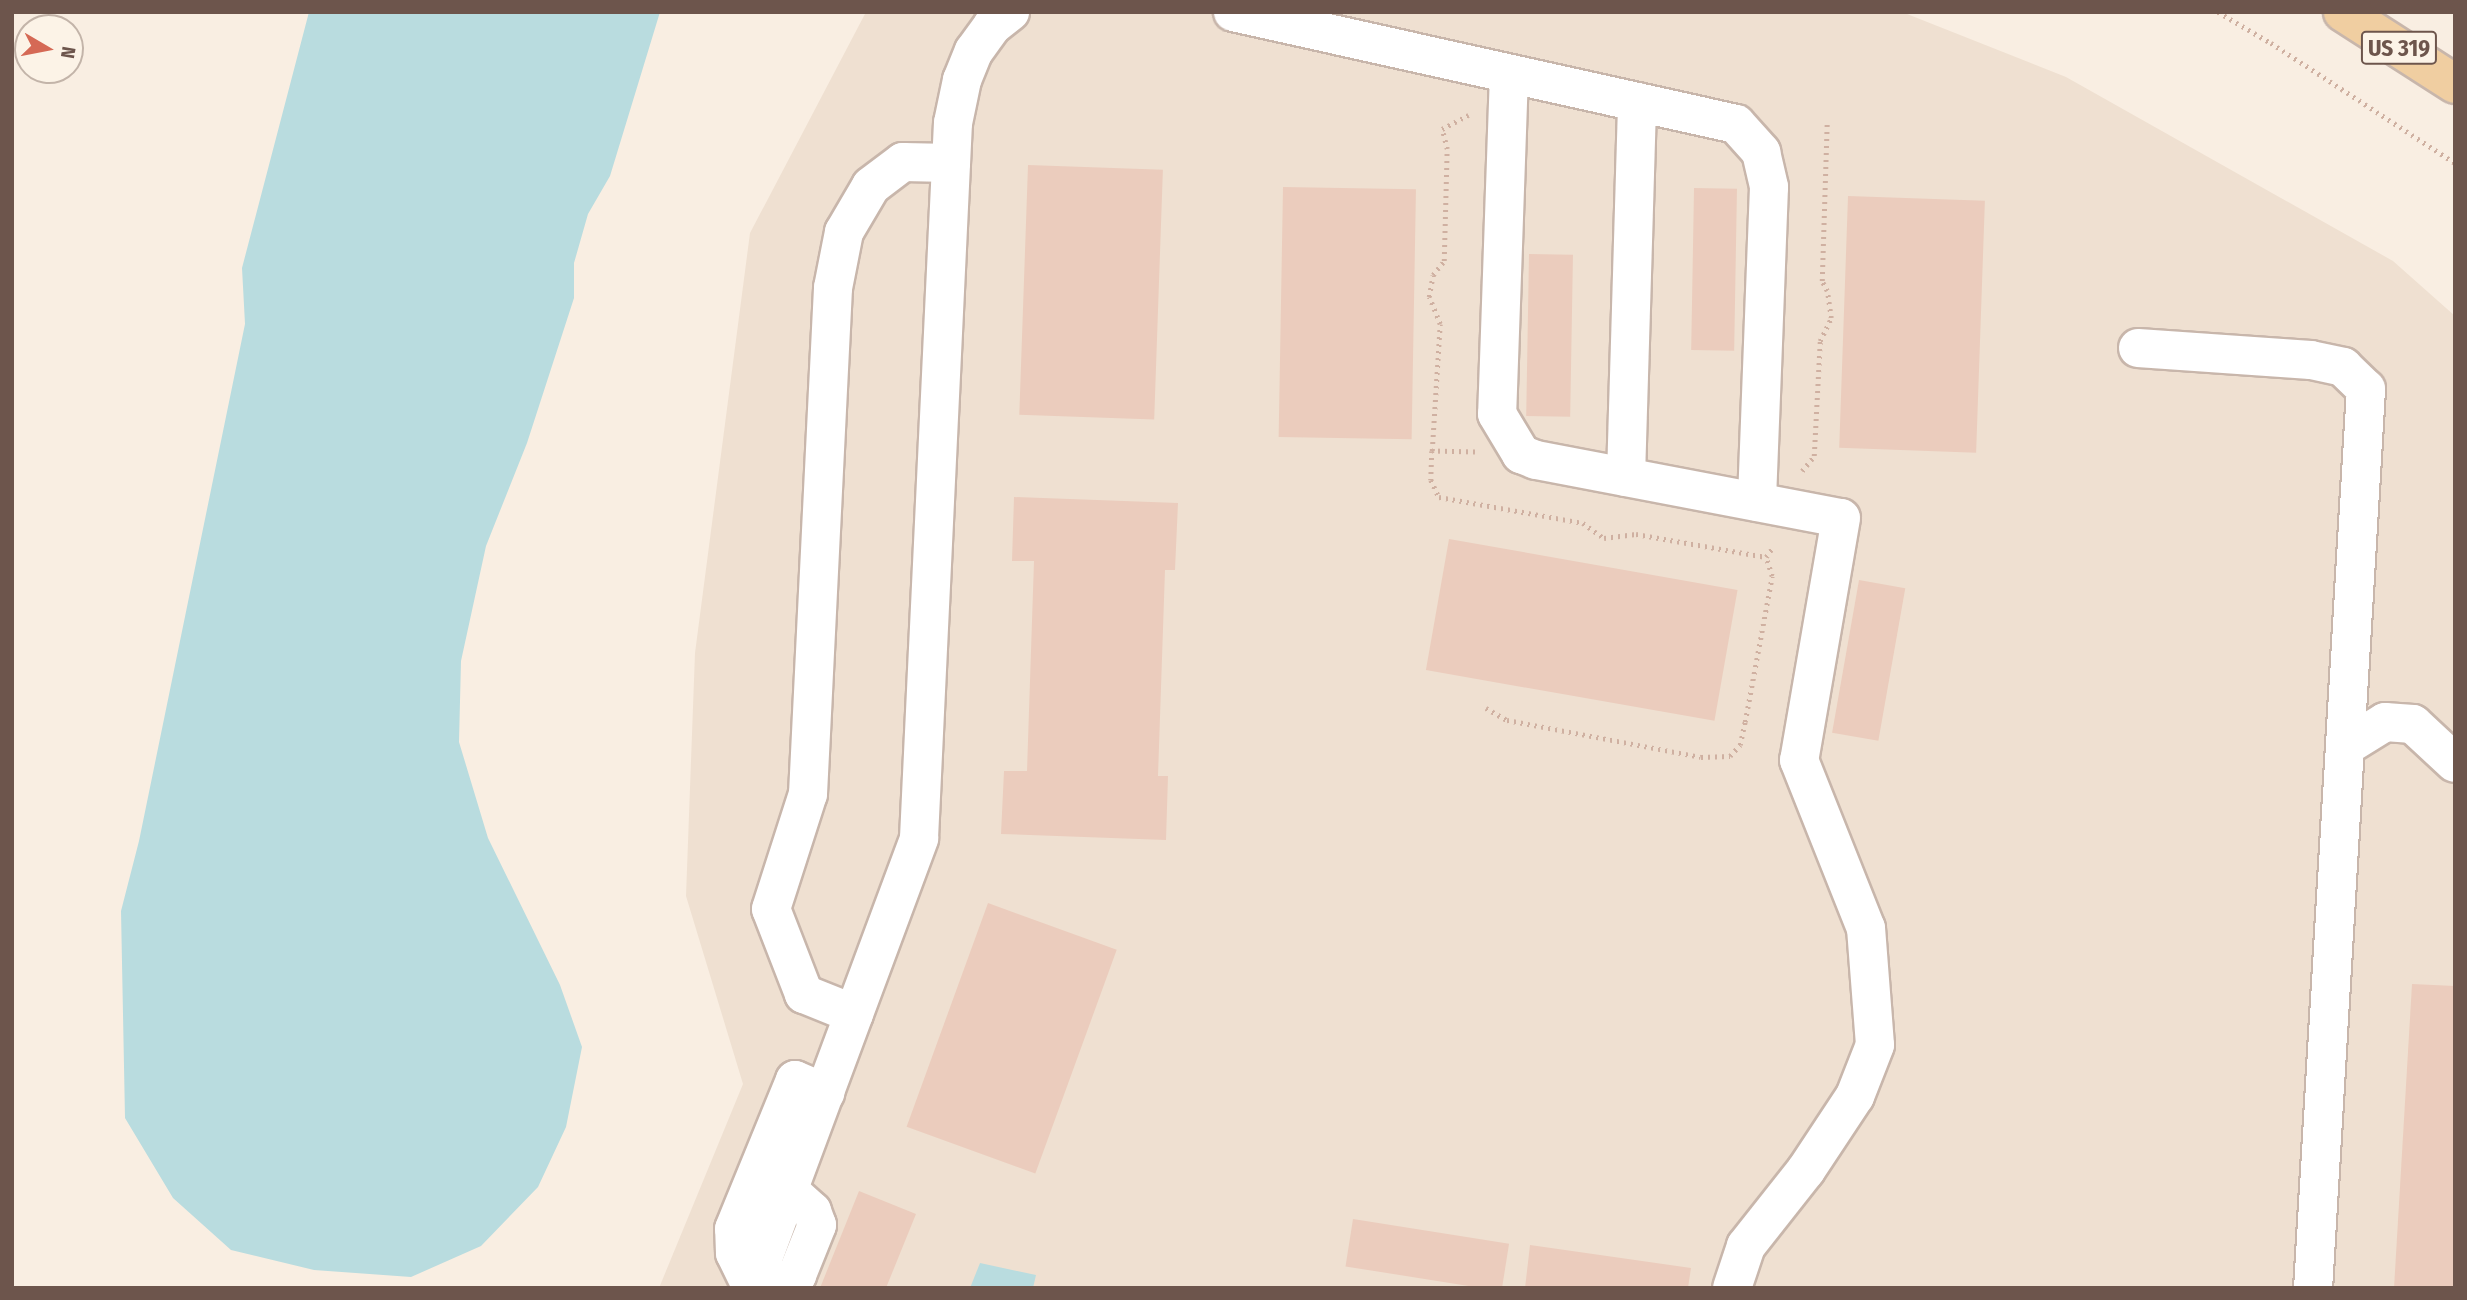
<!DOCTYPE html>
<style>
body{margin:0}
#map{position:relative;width:2467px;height:1300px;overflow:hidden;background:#f9eee2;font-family:"Fira Sans Condensed",sans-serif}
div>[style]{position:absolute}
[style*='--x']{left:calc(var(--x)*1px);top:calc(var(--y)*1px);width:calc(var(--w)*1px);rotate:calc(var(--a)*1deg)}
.residential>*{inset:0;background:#efe0d1}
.water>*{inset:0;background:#b9dcdf}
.building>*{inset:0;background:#ebccbd;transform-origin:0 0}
.path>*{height:4.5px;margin-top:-2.25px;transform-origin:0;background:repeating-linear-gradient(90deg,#cfb0a1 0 2px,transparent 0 7px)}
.roads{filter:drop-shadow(2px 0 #c8b6ab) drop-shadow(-2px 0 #c8b6ab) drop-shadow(0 2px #c8b6ab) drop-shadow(0 -2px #c8b6ab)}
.minor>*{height:38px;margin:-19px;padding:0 19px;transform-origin:19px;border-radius:19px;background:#fff}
.major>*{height:38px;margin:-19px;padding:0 19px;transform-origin:19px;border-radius:19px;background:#f0cea1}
span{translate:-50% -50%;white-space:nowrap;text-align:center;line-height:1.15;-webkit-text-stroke:5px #fcf3e7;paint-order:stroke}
.shield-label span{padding:2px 5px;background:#fcf3e7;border:2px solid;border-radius:5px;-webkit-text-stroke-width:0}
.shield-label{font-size:23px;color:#6d554c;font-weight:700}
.frame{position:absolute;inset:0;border:14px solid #6d554c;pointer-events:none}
.north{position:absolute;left:14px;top:14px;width:70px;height:70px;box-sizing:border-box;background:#fcf3e7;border:2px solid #c3b4a9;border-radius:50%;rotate:100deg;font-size:19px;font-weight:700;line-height:28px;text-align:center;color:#6d554c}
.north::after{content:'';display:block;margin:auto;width:24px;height:32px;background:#d56955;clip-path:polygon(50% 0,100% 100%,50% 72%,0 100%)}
</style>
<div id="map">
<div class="residential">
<div style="clip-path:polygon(866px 12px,1902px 12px,2066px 77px,2393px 261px,2455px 316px,2455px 1288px,659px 1288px,743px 1084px,686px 896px,695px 653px,750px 233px)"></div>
</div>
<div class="water">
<div style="clip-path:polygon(309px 12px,660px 12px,610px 176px,588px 214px,574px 263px,574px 298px,527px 443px,486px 546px,461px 661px,459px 742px,488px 838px,560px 985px,582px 1047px,566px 1127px,538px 1187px,481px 1246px,411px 1277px,314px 1270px,231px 1250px,173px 1198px,125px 1118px,121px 911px,139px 841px,245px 324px,242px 268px)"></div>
<div style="clip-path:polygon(980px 1263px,1036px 1275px,1033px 1288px,970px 1288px)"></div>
</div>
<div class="building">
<div style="left:1028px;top:165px;width:135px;height:250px;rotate:2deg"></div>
<div style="left:1283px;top:187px;width:133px;height:250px;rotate:1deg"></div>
<div style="left:1694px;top:188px;width:43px;height:162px;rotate:1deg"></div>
<div style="left:1848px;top:196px;width:137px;height:252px;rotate:2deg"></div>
<div style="left:1529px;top:254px;width:44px;height:162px;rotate:1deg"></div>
<div style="clip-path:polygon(1014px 497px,1178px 503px,1175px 570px,1165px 570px,1158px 776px,1168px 776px,1166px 840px,1001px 834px,1004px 771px,1027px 771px,1034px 561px,1012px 561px)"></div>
<div style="left:1449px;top:539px;width:293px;height:133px;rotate:10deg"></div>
<div style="left:1859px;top:580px;width:47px;height:155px;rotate:10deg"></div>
<div style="left:988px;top:903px;width:137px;height:238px;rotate:20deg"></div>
<div style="clip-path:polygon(2412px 984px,2455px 986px,2455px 1288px,2394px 1288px)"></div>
<div style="clip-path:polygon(859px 1191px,916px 1214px,886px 1288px,820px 1288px)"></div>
<div style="left:1353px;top:1219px;width:158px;height:48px;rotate:9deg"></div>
<div style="clip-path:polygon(1530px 1245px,1691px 1268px,1688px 1288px,1525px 1288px)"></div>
</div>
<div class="path">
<div style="--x:2218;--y:12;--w:61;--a:30.3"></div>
<div style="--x:2271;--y:43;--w:220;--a:33.1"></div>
<div style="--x:1432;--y:451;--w:127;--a:-86.4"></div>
<div style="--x:1440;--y:324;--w:29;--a:-112"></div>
<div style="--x:1429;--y:297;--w:22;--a:-80"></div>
<div style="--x:1433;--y:275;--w:18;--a:-52"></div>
<div style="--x:1444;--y:261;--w:112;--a:-88.5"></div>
<div style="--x:1447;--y:149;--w:21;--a:-104"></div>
<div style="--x:1442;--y:129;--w:30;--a:-28"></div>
<div style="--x:1475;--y:452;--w:43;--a:-178.7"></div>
<div style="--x:1432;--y:451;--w:29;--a:92"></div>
<div style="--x:1431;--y:480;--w:19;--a:65"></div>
<div style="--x:1439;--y:497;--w:146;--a:10.2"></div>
<div style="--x:1583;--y:523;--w:26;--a:36"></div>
<div style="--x:1604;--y:538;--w:32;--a:-7"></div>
<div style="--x:1636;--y:534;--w:132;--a:10"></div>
<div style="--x:1766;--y:557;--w:12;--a:-55"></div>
<div style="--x:1802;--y:471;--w:19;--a:-51"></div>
<div style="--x:1814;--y:456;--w:115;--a:-87"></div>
<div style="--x:1820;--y:341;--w:25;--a:-64"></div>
<div style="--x:1831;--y:318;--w:27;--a:-98"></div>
<div style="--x:1827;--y:291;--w:11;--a:-117"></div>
<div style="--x:1822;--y:281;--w:158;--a:-88.2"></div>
<div style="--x:1486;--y:708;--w:24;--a:30"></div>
<div style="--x:1507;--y:720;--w:197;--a:10.8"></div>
<div style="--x:1701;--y:757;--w:29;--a:-2"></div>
<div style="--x:1730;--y:756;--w:15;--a:-48"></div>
<div style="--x:1740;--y:745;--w:24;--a:-78"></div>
<div style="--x:1745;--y:722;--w:148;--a:-79.5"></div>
<div style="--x:1772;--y:576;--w:20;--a:-108"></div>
</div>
<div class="roads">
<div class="minor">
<div style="--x:1233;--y:12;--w:515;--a:12.55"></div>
<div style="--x:1736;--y:124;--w:38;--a:48"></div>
<div style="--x:1761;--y:152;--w:36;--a:77"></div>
<div style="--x:1769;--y:187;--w:315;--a:92.2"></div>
<div style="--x:1509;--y:74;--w:340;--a:92"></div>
<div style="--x:1497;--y:414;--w:47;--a:59"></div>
<div style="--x:1521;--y:454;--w:16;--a:22"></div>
<div style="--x:1536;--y:460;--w:310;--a:10.8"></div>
<div style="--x:1841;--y:518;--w:246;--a:99.8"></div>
<div style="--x:1799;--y:760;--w:181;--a:68.3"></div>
<div style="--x:1866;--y:928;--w:117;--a:85.6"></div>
<div style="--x:1875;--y:1045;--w:55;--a:111.4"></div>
<div style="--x:1855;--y:1096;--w:89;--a:123.5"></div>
<div style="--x:1806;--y:1170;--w:97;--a:128.3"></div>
<div style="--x:1746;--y:1246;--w:44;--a:108.4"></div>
<div style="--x:2138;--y:348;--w:173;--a:4"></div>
<div style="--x:2311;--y:360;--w:33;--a:12"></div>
<div style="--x:2343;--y:367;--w:32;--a:44"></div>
<div style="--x:2366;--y:389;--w:901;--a:93.37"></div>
<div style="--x:1626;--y:477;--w:375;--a:-88.3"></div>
<div style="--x:2346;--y:746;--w:46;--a:-31.6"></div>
<div style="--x:2385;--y:722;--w:28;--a:4"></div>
<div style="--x:2413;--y:724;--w:57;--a:42.9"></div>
<div style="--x:854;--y:1014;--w:54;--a:-158.2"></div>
<div style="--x:804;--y:994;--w:91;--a:-111.2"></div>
<div style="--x:771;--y:909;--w:121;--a:-72.2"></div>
<div style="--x:808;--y:794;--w:507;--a:-87.17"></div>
<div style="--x:833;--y:288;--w:57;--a:-78.9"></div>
<div style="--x:844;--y:232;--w:53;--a:-59.6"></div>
<div style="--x:871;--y:186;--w:40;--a:-37"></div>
<div style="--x:903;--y:162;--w:48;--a:1.2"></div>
<div style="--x:752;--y:1288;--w:480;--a:-69.6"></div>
<div style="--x:919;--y:838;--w:716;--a:-87.28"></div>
<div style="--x:953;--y:123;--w:44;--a:-78.2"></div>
<div style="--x:962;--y:80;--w:31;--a:-68"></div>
<div style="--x:974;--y:51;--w:31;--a:-54"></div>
<div style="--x:992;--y:26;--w:23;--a:-38"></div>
<div style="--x:752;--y:1288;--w:39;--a:-116"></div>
<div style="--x:735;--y:1253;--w:24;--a:-92"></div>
<div style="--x:734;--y:1229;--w:161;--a:-67.7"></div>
<div style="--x:795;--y:1080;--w:33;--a:23"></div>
<div style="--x:754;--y:1288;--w:26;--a:-11"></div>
<div style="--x:780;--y:1283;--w:19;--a:-25"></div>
<div style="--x:797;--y:1275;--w:54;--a:-68.2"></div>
<div style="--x:817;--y:1225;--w:15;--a:-110"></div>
<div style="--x:812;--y:1211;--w:31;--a:-138"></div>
<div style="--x:789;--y:1190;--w:22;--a:-158"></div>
</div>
<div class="major">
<div style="--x:2343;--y:12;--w:133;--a:32.7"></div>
</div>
</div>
<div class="shield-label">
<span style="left:2399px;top:48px">US 319</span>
</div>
<div class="frame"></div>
<div class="north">N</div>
</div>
